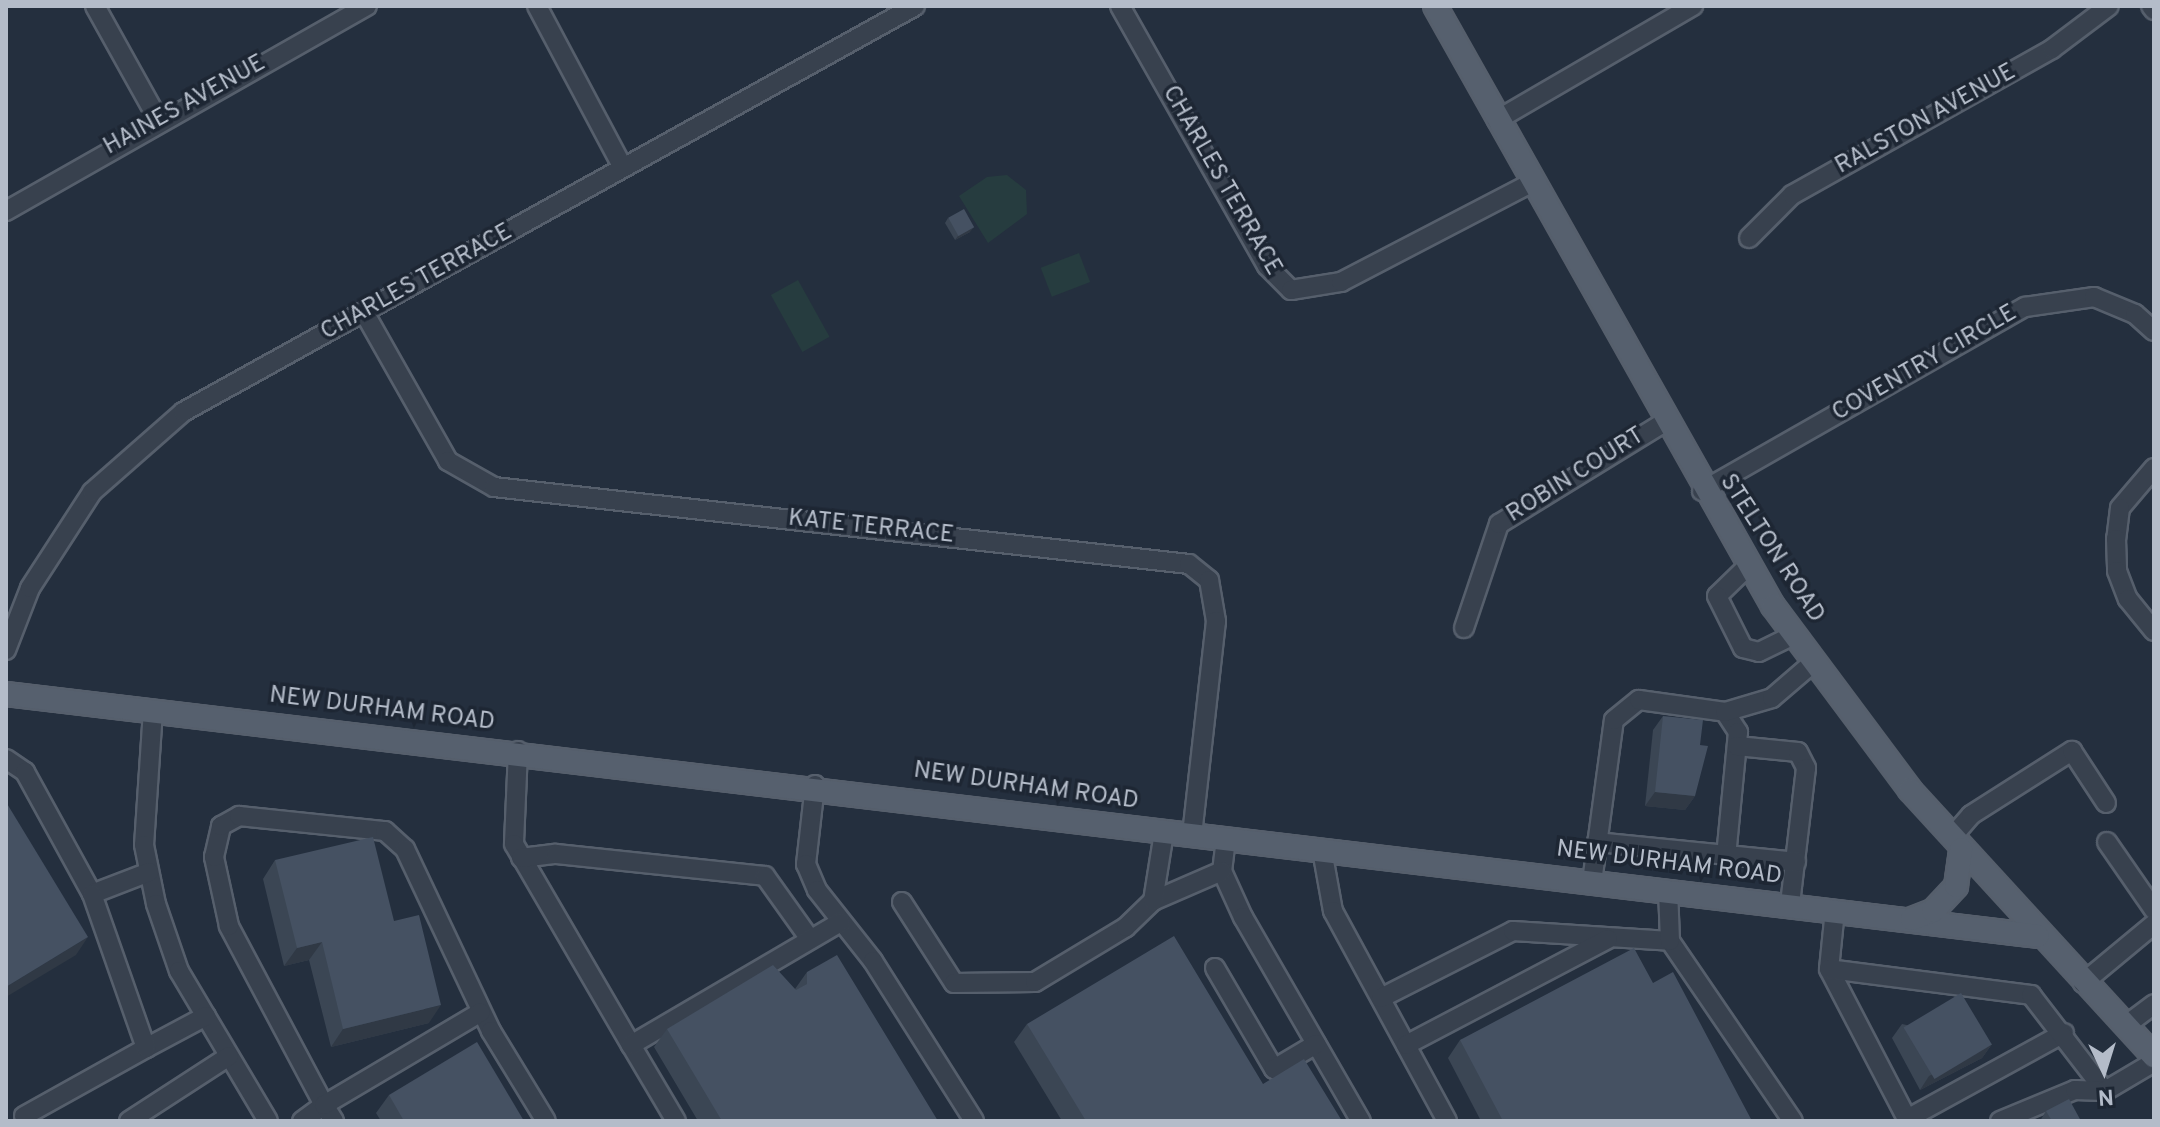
<!DOCTYPE html>
<style>
body{margin:0}
#map{position:relative;width:2160px;height:1127px;overflow:hidden;background:#242f3e;font-family:Overpass,sans-serif}
div>[style]{position:absolute}
[style*='--x']{left:calc(var(--x)*1px);top:calc(var(--y)*1px);width:calc(var(--w)*1px);rotate:calc(var(--a)*1deg)}
.green>*{inset:0;background:#263c3f;transform-origin:0 0}
.roads{filter:drop-shadow(2px 0 #565f6c) drop-shadow(-2px 0 #565f6c) drop-shadow(0 2px #565f6c) drop-shadow(0 -2px #565f6c)}
.minor>*{height:18px;margin:-9px;padding:0 9px;transform-origin:9px;border-radius:9px;background:#38414e}
.major>*{height:22px;margin:-11px;padding:0 11px;transform-origin:11px;border-radius:11px;background:#56606e}
.wall>*{inset:0;background:#3b4654}
.shaded-wall>*{inset:0;background:#303945}
.building>*{inset:0;background:#455162;transform-origin:0 0}
span{translate:-50% -50%;white-space:nowrap;text-align:center;line-height:1.15;-webkit-text-stroke:7px #1d2633;paint-order:stroke}
.street-label{font-size:24px;color:#b4bcc9}
.frame{position:absolute;inset:0;border:8px solid #b4bcc9;pointer-events:none}
.north{position:absolute;left:2064px;top:1031px;width:80px;height:80px;-webkit-text-stroke:6px #1d2633;paint-order:stroke;rotate:176deg;font-size:22px;font-weight:700;line-height:32px;text-align:center;color:#b4bcc9}
.north::after{content:'';display:block;margin:auto;width:28px;height:36px;background:#b4bcc9;clip-path:polygon(50% 0,100% 100%,50% 72%,0 100%)}
</style>
<div id="map">
<div class="green">
<div style="clip-path:polygon(1007px 175px,1026px 190px,1027px 214px,988px 243px,959px 196px,987px 177px)"></div>
<div style="left:1079px;top:253px;width:31px;height:41px;rotate:69deg"></div>
<div style="left:798px;top:280px;width:65px;height:31px;rotate:61deg"></div>
</div>
<div class="roads">
<div class="minor">
<div style="--x:95;--y:6;--w:132;--a:60.9"></div>
<div style="--x:537;--y:6;--w:181;--a:62"></div>
<div style="--x:1120;--y:6;--w:299;--a:60.5"></div>
<div style="--x:1267;--y:266;--w:34;--a:45"></div>
<div style="--x:1291;--y:290;--w:51;--a:-9.1"></div>
<div style="--x:1341;--y:282;--w:212;--a:-27.5"></div>
<div style="--x:2151;--y:6;--w:5;--a:53"></div>
<div style="--x:1497;--y:120;--w:227;--a:-30.2"></div>
<div style="--x:6;--y:211;--w:415;--a:-29.6"></div>
<div style="--x:1749;--y:238;--w:61;--a:-45"></div>
<div style="--x:1792;--y:195;--w:298;--a:-29.3"></div>
<div style="--x:2052;--y:49;--w:71;--a:-37"></div>
<div style="--x:365;--y:314;--w:169;--a:60.5"></div>
<div style="--x:448;--y:461;--w:53;--a:29.5"></div>
<div style="--x:494;--y:487;--w:699;--a:6.32"></div>
<div style="--x:1189;--y:564;--w:26;--a:39"></div>
<div style="--x:1209;--y:580;--w:42;--a:80.3"></div>
<div style="--x:1216;--y:621;--w:215;--a:96.4"></div>
<div style="--x:2154;--y:468;--w:52;--a:130.4"></div>
<div style="--x:2120;--y:508;--w:31;--a:97"></div>
<div style="--x:2116;--y:539;--w:32;--a:88"></div>
<div style="--x:2117;--y:571;--w:30;--a:69"></div>
<div style="--x:2128;--y:599;--w:41;--a:50.9"></div>
<div style="--x:1702;--y:491;--w:372;--a:-29.7"></div>
<div style="--x:2025;--y:307;--w:70;--a:-8.2"></div>
<div style="--x:2094;--y:297;--w:44;--a:22.5"></div>
<div style="--x:2135;--y:314;--w:25;--a:42"></div>
<div style="--x:1748;--y:566;--w:43;--a:135.9"></div>
<div style="--x:1717;--y:596;--w:58;--a:63.4"></div>
<div style="--x:1743;--y:648;--w:16;--a:14"></div>
<div style="--x:1759;--y:652;--w:39;--a:-26"></div>
<div style="--x:1464;--y:628;--w:110;--a:-71.4"></div>
<div style="--x:1499;--y:524;--w:195;--a:-31.6"></div>
<div style="--x:6;--y:650;--w:66;--a:-68.8"></div>
<div style="--x:30;--y:588;--w:114;--a:-57.1"></div>
<div style="--x:92;--y:492;--w:121;--a:-41.3"></div>
<div style="--x:183;--y:412;--w:837;--a:-29.01"></div>
<div style="--x:153;--y:710;--w:135;--a:93.8"></div>
<div style="--x:144;--y:845;--w:60;--a:78.5"></div>
<div style="--x:156;--y:904;--w:71;--a:71.1"></div>
<div style="--x:179;--y:971;--w:174;--a:59.3"></div>
<div style="--x:1725;--y:712;--w:24;--a:57"></div>
<div style="--x:1738;--y:732;--w:126;--a:95.5"></div>
<div style="--x:1737;--y:746;--w:61;--a:5.6"></div>
<div style="--x:1798;--y:752;--w:18;--a:63"></div>
<div style="--x:1806;--y:768;--w:137;--a:96.7"></div>
<div style="--x:518;--y:751;--w:93;--a:92.5"></div>
<div style="--x:514;--y:844;--w:233;--a:59.8"></div>
<div style="--x:6;--y:759;--w:23;--a:34"></div>
<div style="--x:25;--y:772;--w:139;--a:61.2"></div>
<div style="--x:92;--y:894;--w:61;--a:-21.1"></div>
<div style="--x:815;--y:785;--w:80;--a:96.5"></div>
<div style="--x:806;--y:864;--w:28;--a:67"></div>
<div style="--x:817;--y:890;--w:90;--a:51.7"></div>
<div style="--x:873;--y:961;--w:189;--a:57.7"></div>
<div style="--x:1952;--y:837;--w:29;--a:-49"></div>
<div style="--x:1971;--y:815;--w:120;--a:-32.4"></div>
<div style="--x:2072;--y:751;--w:62;--a:56.8"></div>
<div style="--x:1226;--y:839;--w:32;--a:97"></div>
<div style="--x:1222;--y:871;--w:51;--a:65.5"></div>
<div style="--x:1243;--y:917;--w:236;--a:60"></div>
<div style="--x:1597;--y:842;--w:200;--a:5.7"></div>
<div style="--x:2107;--y:842;--w:83;--a:55.3"></div>
<div style="--x:1322;--y:850;--w:62;--a:79.8"></div>
<div style="--x:1333;--y:911;--w:239;--a:61.5"></div>
<div style="--x:521;--y:858;--w:35;--a:-7"></div>
<div style="--x:556;--y:854;--w:210;--a:6"></div>
<div style="--x:765;--y:876;--w:77;--a:54.5"></div>
<div style="--x:1592;--y:882;--w:163;--a:-82.3"></div>
<div style="--x:1614;--y:720;--w:32;--a:-39"></div>
<div style="--x:1639;--y:700;--w:87;--a:7.9"></div>
<div style="--x:1725;--y:712;--w:49;--a:-16.6"></div>
<div style="--x:1772;--y:698;--w:55;--a:-40.6"></div>
<div style="--x:1153;--y:901;--w:75;--a:-23.5"></div>
<div style="--x:902;--y:902;--w:96;--a:57.3"></div>
<div style="--x:954;--y:983;--w:81;--a:-0.7"></div>
<div style="--x:1035;--y:982;--w:106;--a:-31.1"></div>
<div style="--x:1126;--y:927;--w:37;--a:-44"></div>
<div style="--x:1153;--y:901;--w:70;--a:-80.9"></div>
<div style="--x:1835;--y:910;--w:59;--a:95.8"></div>
<div style="--x:1829;--y:969;--w:169;--a:62.5"></div>
<div style="--x:1907;--y:1119;--w:179;--a:-28.7"></div>
<div style="--x:1670;--y:941;--w:218;--a:55.7"></div>
<div style="--x:1215;--y:968;--w:117;--a:59.7"></div>
<div style="--x:1274;--y:1069;--w:49;--a:-30.8"></div>
<div style="--x:1829;--y:969;--w:204;--a:7.3"></div>
<div style="--x:2031;--y:995;--w:121;--a:52.4"></div>
<div style="--x:2083;--y:983;--w:92;--a:-39.7"></div>
<div style="--x:1381;--y:998;--w:148;--a:-26.9"></div>
<div style="--x:1513;--y:931;--w:157;--a:3.6"></div>
<div style="--x:1670;--y:941;--w:51;--a:-92.2"></div>
<div style="--x:2125;--y:1026;--w:36;--a:-37"></div>
<div style="--x:1406;--y:1045;--w:228;--a:-27.7"></div>
<div style="--x:146;--y:1048;--w:68;--a:-28.1"></div>
<div style="--x:24;--y:1116;--w:140;--a:-29.1"></div>
<div style="--x:146;--y:1048;--w:163;--a:-109.3"></div>
<div style="--x:129;--y:1121;--w:119;--a:-33"></div>
<div style="--x:302;--y:1121;--w:27;--a:-36"></div>
<div style="--x:324;--y:1105;--w:203;--a:-118"></div>
<div style="--x:229;--y:926;--w:71;--a:-102.3"></div>
<div style="--x:214;--y:857;--w:32;--a:-77"></div>
<div style="--x:221;--y:826;--w:21;--a:-29"></div>
<div style="--x:239;--y:816;--w:147;--a:5.9"></div>
<div style="--x:385;--y:831;--w:27;--a:42"></div>
<div style="--x:405;--y:849;--w:201;--a:64.7"></div>
<div style="--x:491;--y:1031;--w:105;--a:58.6"></div>
<div style="--x:334;--y:1121;--w:19;--a:-122"></div>
<div style="--x:324;--y:1105;--w:182;--a:-30.6"></div>
<div style="--x:676;--y:1121;--w:88;--a:-120.6"></div>
<div style="--x:631;--y:1045;--w:243;--a:-30.4"></div>
<div style="--x:2000;--y:1121;--w:81;--a:-22.5"></div>
<div style="--x:2075;--y:1090;--w:30;--a:2"></div>
<div style="--x:2105;--y:1091;--w:57;--a:-30.6"></div>
</div>
<div class="major">
<div style="--x:1435;--y:6;--w:689;--a:60.61"></div>
<div style="--x:1773;--y:606;--w:229;--a:53.3"></div>
<div style="--x:1910;--y:790;--w:361;--a:47.5"></div>
<div style="--x:6;--y:694;--w:2046;--a:6.79"></div>
<div style="--x:1912;--y:919;--w:22;--a:-21"></div>
<div style="--x:1933;--y:911;--w:34;--a:-47"></div>
<div style="--x:1956;--y:886;--w:37;--a:-82"></div>
</div>
</div>
<div class="wall">
<div style="clip-path:polygon(948px 218px,970px 232px,955px 240px,945px 223px)"></div>
<div style="clip-path:polygon(1663px 716px,1695px 796px,1685px 810px,1645px 806px,1653px 730px)"></div>
<div style="clip-path:polygon(275px 860px,394px 921px,429px 1023px,331px 1047px,309px 960px,284px 966px,263px 879px)"></div>
<div style="clip-path:polygon(807px 972px,938px 1121px,698px 1121px,654px 1047px,667px 1029px,795px 989px)"></div>
<div style="clip-path:polygon(1653px 983px,1752px 1121px,1481px 1121px,1448px 1058px,1460px 1040px)"></div>
<div style="clip-path:polygon(1027px 1024px,1263px 1084px,1342px 1121px,1062px 1121px,1014px 1042px)"></div>
<div style="clip-path:polygon(1902px 1024px,1992px 1044px,1982px 1058px,1920px 1090px,1892px 1038px)"></div>
<div style="clip-path:polygon(389px 1095px,524px 1121px,381px 1121px,376px 1113px)"></div>
<div style="clip-path:polygon(2046px 1111px,2081px 1121px,2040px 1121px)"></div>
</div>
<div class="shaded-wall">
<div style="clip-path:polygon(974px 227px,970px 232px,955px 240px,958px 236px)"></div>
<div style="clip-path:polygon(1655px 792px,1695px 796px,1685px 810px,1645px 806px)"></div>
<div style="clip-path:polygon(88px 937px,76px 955px,6px 997px,6px 987px)"></div>
<div style="clip-path:polygon(322px 942px,309px 960px,284px 966px,297px 948px)"></div>
<div style="clip-path:polygon(441px 1005px,429px 1023px,331px 1047px,343px 1029px)"></div>
<div style="clip-path:polygon(1992px 1044px,1982px 1058px,1920px 1090px,1929px 1076px)"></div>
</div>
<div class="building">
<div style="left:964px;top:209px;width:21px;height:18px;rotate:61deg"></div>
<div style="clip-path:polygon(1663px 716px,1703px 720px,1700px 745px,1708px 746px,1695px 796px,1655px 792px)"></div>
<div style="clip-path:polygon(6px 802px,88px 937px,6px 987px)"></div>
<div style="clip-path:polygon(373px 837px,394px 921px,419px 915px,441px 1005px,343px 1029px,322px 942px,297px 948px,275px 860px)"></div>
<div style="clip-path:polygon(1174px 936px,1263px 1084px,1304px 1059px,1342px 1121px,1086px 1121px,1027px 1024px)"></div>
<div style="clip-path:polygon(1634px 948px,1653px 983px,1673px 972px,1752px 1121px,1503px 1121px,1460px 1040px)"></div>
<div style="clip-path:polygon(837px 955px,938px 1121px,722px 1121px,667px 1029px,773px 965px,796px 990px,807px 984px,807px 972px)"></div>
<div style="left:1961px;top:993px;width:60px;height:67px;rotate:59deg"></div>
<div style="clip-path:polygon(477px 1042px,524px 1121px,404px 1121px,389px 1095px)"></div>
<div style="clip-path:polygon(2069px 1099px,2081px 1121px,2052px 1121px,2046px 1111px)"></div>
</div>
<div class="street-label">
<span style="left:185px;top:106px;rotate:-29deg">HAINES AVENUE</span>
<span style="left:1926px;top:120px;rotate:-29deg">RALSTON AVENUE</span>
<span style="left:1221px;top:181px;rotate:60deg">CHARLES TERRACE</span>
<span style="left:417px;top:283px;rotate:-29deg">CHARLES TERRACE</span>
<span style="left:1925px;top:364px;rotate:-30deg">COVENTRY CIRCLE</span>
<span style="left:1576px;top:476px;rotate:-32deg">ROBIN COURT</span>
<span style="left:871px;top:528px;rotate:6deg">KATE TERRACE</span>
<span style="left:1771px;top:549px;rotate:57deg">STELTON ROAD</span>
<span style="left:382px;top:710px;rotate:7deg">NEW DURHAM ROAD</span>
<span style="left:1026px;top:787px;rotate:8deg">NEW DURHAM ROAD</span>
<span style="left:1669px;top:864px;rotate:7deg">NEW DURHAM ROAD</span>
</div>
<div class="frame"></div>
<div class="north">N</div>
</div>
